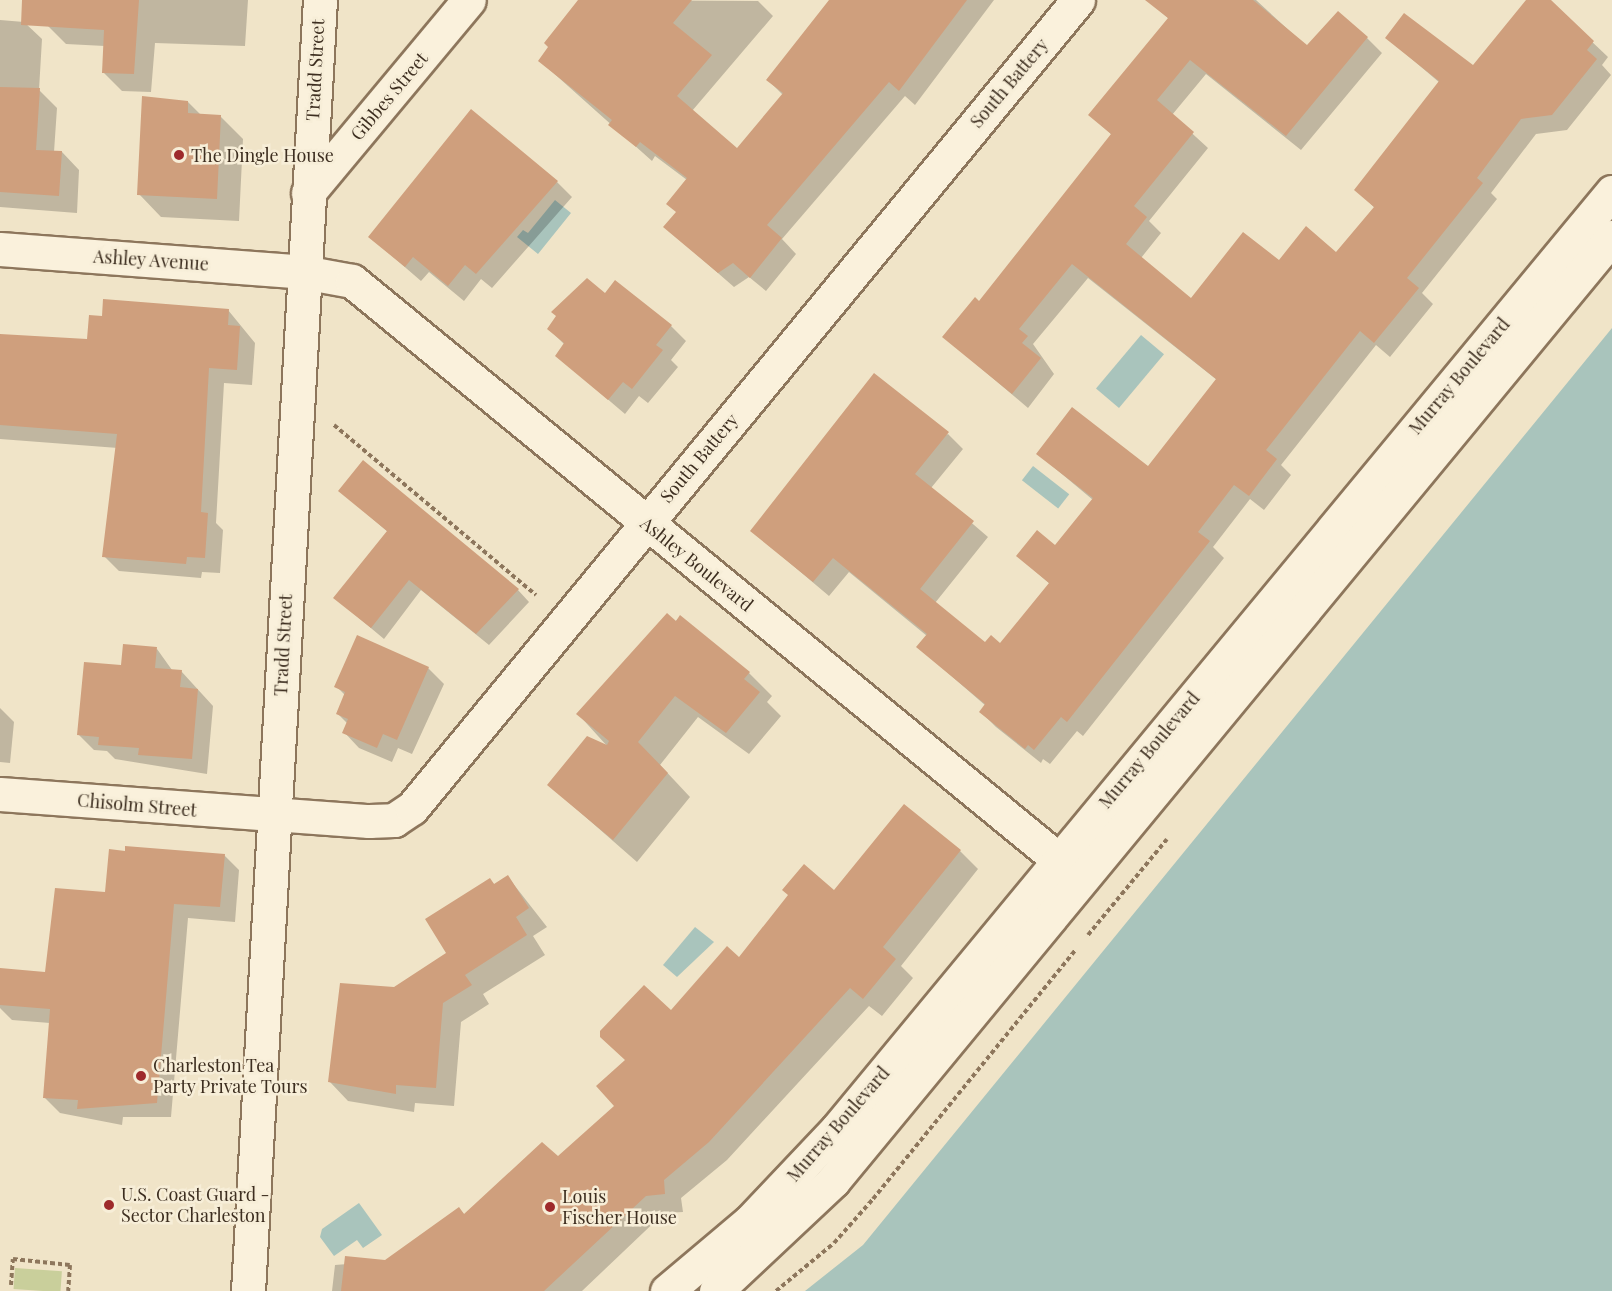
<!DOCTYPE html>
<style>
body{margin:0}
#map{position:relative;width:1612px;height:1291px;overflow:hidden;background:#f0e4c8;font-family:"Playfair Display",serif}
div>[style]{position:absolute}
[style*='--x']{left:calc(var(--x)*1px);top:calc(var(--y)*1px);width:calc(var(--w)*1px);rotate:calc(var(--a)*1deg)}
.green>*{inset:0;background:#c9cf9b;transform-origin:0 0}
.water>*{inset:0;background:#a9c4bc;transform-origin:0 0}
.shadow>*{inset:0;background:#0003}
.building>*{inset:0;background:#cf9f7d}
.path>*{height:4px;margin-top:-2px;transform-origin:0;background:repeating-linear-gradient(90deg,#8d765c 0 4.5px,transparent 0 7.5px)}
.roads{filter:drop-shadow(2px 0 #8d765c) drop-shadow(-2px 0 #8d765c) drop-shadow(0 2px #8d765c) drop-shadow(0 -2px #8d765c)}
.minor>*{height:33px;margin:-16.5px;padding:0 16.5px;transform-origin:16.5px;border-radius:16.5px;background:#faf1dc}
.dots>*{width:16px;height:16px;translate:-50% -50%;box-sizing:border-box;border:3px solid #f7eed8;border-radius:50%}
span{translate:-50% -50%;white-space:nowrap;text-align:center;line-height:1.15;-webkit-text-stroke:5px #f7eed8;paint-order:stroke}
.street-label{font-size:18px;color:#3d2e20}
.poi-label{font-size:18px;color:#3d2e20}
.left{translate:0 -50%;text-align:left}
</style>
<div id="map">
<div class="green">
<div style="left:15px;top:1268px;width:47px;height:21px;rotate:4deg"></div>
</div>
<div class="water">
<div style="clip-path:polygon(555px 200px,571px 213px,538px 254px,517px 237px,523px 230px,528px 233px)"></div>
<div style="clip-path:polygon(1612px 328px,1612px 1291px,805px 1291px,863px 1245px)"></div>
<div style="left:1141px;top:335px;width:30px;height:70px;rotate:40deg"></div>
<div style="left:1033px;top:466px;width:46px;height:18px;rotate:38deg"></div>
<div style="clip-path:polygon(695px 927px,714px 942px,677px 977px,663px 965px)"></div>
<div style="clip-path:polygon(359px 1203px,382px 1235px,363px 1248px,357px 1240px,334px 1256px,320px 1237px,322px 1229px)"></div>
</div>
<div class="shadow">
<div style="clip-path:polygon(50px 0,248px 0,245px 46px,155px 43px,151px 92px,122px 91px,103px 72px,105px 46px,66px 44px,48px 26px)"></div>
<div style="clip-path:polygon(580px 0,758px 1px,773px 16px,692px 111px,737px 150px,783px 95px,768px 80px,831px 0,994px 0,915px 105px,905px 96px,782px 239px,796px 254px,766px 291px,749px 277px,734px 287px,665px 227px,677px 212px,687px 180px,655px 156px,652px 161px,540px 61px)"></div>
<div style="clip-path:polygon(1169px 0,1256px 0,1307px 47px,1367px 38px,1382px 53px,1301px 150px,1206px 74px,1172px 115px,1208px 148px,1149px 221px,1161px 233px,1141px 258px,1191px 300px,1279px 262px,1336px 254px,1375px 208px,1356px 190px,1440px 83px,1387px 38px,1473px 67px,1528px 0,1548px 0,1608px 57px,1602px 65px,1611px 75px,1567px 130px,1536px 134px,1491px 193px,1497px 199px,1422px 293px,1433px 304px,1390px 357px,1376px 345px,1281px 465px,1291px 475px,1264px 510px,1250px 499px,1213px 547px,1224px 558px,1083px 736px,1077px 731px,1050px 764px,1043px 759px,1041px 763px,996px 727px,981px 712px,986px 706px,918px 647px,927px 636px,849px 572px,829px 596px,752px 531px,948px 434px,963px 449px,931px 488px,988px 537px,935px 603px,985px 644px,1000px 645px,1050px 584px,1018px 556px,1055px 547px,1093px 500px,1038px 454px,1148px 469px,1217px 380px,1088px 278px,1033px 344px,1054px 374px,1028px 408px,944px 337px,979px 303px,1112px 135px,1090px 115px,1169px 19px,1160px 11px)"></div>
<div style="clip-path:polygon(0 20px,24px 22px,42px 39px,39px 90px,57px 108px,54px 152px,62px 152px,79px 170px,77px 213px,0 207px)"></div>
<div style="clip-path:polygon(188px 102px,201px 115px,220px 116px,243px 139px,239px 221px,161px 217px,139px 194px)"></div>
<div style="clip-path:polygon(557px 182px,572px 197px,492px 288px,481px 279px,464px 301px,429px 272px,421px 281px,370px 237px)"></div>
<div style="clip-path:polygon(605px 295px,671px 326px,686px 341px,671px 360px,678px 367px,648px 403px,639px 396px,625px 414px,557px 356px,565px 345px,549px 329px)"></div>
<div style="clip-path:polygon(228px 310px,255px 343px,252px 385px,224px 383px,216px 523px,223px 530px,220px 573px,202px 572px,201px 578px,119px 571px,104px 556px,118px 448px,0 439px,0 335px,88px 341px,103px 317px)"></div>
<div style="clip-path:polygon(340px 491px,518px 590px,529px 602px,489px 645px,421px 590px,384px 639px,335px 598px,388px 532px)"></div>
<div style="clip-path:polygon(680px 617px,749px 673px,772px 696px,767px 702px,781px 716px,749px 754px,698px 717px,660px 765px,690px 797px,637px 862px,549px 785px,608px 747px,578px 714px)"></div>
<div style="clip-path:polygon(157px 649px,172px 670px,181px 671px,213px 706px,207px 774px,115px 759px,107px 751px,94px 750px,79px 735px,123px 667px)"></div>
<div style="clip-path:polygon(428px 668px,444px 684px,412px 754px,398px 748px,392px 762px,359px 748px,344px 732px,348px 724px,337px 713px,345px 695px,336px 686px)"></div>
<div style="clip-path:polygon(0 708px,14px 722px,10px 763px,0 762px)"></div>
<div style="clip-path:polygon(960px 851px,978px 869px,901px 966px,913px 978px,882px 1016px,869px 1006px,727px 1160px,681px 1198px,683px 1212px,664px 1213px,582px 1291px,332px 1291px,335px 1265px,386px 1261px,459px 1209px,465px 1215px,559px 1158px,616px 1106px,626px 1061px,671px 1012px,739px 959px,835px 892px)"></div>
<div style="clip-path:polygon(224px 855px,239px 870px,235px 922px,188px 918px,171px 1117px,123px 1117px,122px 1125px,60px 1113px,44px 1097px,50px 1023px,12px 1020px,0 1008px,0 969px,46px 974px,107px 894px)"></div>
<div style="clip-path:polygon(508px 877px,547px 927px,533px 936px,545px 955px,483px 994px,489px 1004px,461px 1022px,454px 1106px,415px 1103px,414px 1112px,348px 1101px,330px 1082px,395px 989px,449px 953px,490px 880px,495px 885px)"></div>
</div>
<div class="building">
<div style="clip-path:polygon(22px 0,139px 0,134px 74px,102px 73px,104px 30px,21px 25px)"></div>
<div style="clip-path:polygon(578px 0,692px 0,673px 23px,712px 55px,677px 96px,737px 148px,783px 93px,766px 80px,829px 0,967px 0,899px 91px,889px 82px,767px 225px,782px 238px,750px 278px,733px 263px,718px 273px,663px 227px,676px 212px,666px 204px,687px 178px,640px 142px,636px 147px,608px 125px,612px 120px,538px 61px,548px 47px,544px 43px)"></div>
<div style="clip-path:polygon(1145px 0,1253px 0,1307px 45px,1338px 11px,1368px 37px,1286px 136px,1190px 60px,1157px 100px,1194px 132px,1134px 206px,1147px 217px,1126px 244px,1191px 298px,1243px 232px,1279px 260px,1306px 226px,1336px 252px,1374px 207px,1354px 190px,1439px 81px,1385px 38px,1404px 13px,1473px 65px,1526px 0,1551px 0,1594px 41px,1587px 50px,1597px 59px,1552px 115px,1521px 119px,1477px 178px,1483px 183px,1407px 278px,1419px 288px,1374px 343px,1360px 331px,1266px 450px,1277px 459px,1249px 496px,1234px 485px,1198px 532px,1210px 541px,1067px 722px,1061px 717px,1034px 750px,1028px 745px,1025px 749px,979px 712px,985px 704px,916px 647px,927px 634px,833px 558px,813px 582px,750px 531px,874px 373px,949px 432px,915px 474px,974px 521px,920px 589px,985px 642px,991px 635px,1000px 643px,1049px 583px,1016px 556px,1037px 530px,1055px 545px,1093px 498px,1036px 454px,1072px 407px,1148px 466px,1216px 379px,1072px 264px,1019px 329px,1028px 336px,1022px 343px,1041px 358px,1012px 394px,942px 337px,975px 297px,979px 301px,1111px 134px,1088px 115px,1168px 18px)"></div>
<div style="clip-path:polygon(0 87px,40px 88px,36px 150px,62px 151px,59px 196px,0 192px)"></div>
<div style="clip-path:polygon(142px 96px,188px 101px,188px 113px,221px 115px,217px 199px,137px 195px)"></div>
<div style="clip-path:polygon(471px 109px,558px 181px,476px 274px,465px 265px,448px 286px,413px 257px,405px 267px,368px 237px)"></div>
<div style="clip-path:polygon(587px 278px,605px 293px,615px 280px,672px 325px,656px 345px,663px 350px,632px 389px,623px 382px,608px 400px,555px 356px,564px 343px,547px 329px,556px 316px,551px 312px)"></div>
<div style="clip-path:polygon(103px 299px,229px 309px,228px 325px,240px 326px,237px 370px,209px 368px,201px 512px,208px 513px,205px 558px,187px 557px,186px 564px,102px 557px,117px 434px,0 425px,0 334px,87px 339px,89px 315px,102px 316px)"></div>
<div style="clip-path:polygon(363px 460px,519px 589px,476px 634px,409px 580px,371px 628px,333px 598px,387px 531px,338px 491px)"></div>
<div style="clip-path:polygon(667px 613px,676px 621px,680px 615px,750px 672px,744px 679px,760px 692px,726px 733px,675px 696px,638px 742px,668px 773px,613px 840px,547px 785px,587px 736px,607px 745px,609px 741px,576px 714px)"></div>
<div style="clip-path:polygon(357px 635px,429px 667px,397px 740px,383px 734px,377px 748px,342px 733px,348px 719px,336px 714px,345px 692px,334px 687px)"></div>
<div style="clip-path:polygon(123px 644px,157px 647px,155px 668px,182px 670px,180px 687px,198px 689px,192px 759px,138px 755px,139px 748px,98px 745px,99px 737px,77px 735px,84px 662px,121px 665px)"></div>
<div style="clip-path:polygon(904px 804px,961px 850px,883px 947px,896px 959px,863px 999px,850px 988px,709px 1142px,664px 1180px,665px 1194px,646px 1196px,544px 1291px,341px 1291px,345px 1256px,385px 1260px,459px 1207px,464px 1214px,542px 1142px,558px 1156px,614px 1106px,596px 1086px,625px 1060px,600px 1037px,600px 1031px,644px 985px,671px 1010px,727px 946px,739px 957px,788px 895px,782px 890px,804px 864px,834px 890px)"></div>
<div style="clip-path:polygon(125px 846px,225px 854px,220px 907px,174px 904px,157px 1103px,77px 1109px,78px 1100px,43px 1098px,50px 1009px,0 1005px,0 968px,45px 972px,55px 888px,105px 892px,109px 849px,125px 851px)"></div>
<div style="clip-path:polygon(508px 875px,529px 908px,516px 917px,527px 935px,465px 975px,472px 985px,443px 1003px,436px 1088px,396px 1085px,396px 1094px,328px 1082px,340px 983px,394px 987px,446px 953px,425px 919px,490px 878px,494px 884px)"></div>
</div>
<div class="path">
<div style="--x:334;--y:425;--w:264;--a:40.1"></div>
<div style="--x:1088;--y:935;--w:124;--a:-50.5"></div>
<div style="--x:11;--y:1285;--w:26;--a:-86"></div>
<div style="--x:13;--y:1259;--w:57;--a:6"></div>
<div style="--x:70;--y:1265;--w:26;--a:94"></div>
<div style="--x:776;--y:1291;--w:75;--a:-39.6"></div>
<div style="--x:834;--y:1243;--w:59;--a:-48.4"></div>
<div style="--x:873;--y:1199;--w:321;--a:-50.9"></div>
</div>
<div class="roads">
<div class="minor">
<div style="--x:308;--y:193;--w:251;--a:-50.2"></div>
<div style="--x:0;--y:249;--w:304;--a:4.3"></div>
<div style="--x:303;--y:272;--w:50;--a:10.4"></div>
<div style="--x:352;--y:281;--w:936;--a:39.32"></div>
<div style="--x:0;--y:794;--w:370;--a:4.2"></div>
<div style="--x:369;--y:821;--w:25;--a:-2"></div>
<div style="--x:394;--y:820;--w:22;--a:-34"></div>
<div style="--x:412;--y:808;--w:1047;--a:-50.5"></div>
<div style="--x:248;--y:1291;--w:1293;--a:-86.81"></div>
<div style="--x:667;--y:1291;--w:107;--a:-40.1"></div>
<div style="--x:749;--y:1222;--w:128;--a:-46.6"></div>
<div style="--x:837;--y:1129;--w:1216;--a:-50.41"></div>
<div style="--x:716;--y:1291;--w:161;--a:-43.2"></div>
<div style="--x:833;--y:1181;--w:1224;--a:-50.47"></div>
</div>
</div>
<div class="dots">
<div style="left:179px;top:155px;background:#9e2a2b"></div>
<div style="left:141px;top:1076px;background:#9e2a2b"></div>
<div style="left:109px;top:1205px;background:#9e2a2b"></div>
<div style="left:550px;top:1207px;background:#9e2a2b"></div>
</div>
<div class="street-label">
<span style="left:315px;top:70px;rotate:-87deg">Tradd Street</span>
<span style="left:1009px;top:83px;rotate:-50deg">South Battery</span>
<span style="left:389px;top:96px;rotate:-50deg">Gibbes Street</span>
<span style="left:151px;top:260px;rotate:4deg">Ashley Avenue</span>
<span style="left:1459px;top:376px;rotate:-50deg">Murray Boulevard</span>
<span style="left:699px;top:458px;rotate:-50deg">South Battery</span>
<span style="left:697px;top:564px;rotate:39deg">Ashley Boulevard</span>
<span style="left:283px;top:645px;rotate:-87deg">Tradd Street</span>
<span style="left:1149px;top:750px;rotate:-50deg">Murray Boulevard</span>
<span style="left:137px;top:805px;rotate:5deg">Chisolm Street</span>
<span style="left:838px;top:1124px;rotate:-49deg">Murray Boulevard</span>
</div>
<div class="poi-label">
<span class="left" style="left:191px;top:155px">The Dingle House</span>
<span class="left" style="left:153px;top:1076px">Charleston Tea<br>Party Private Tours</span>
<span class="left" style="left:121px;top:1205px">U.S. Coast Guard -<br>Sector Charleston</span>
<span class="left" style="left:562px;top:1207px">Louis<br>Fischer House</span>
</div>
</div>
